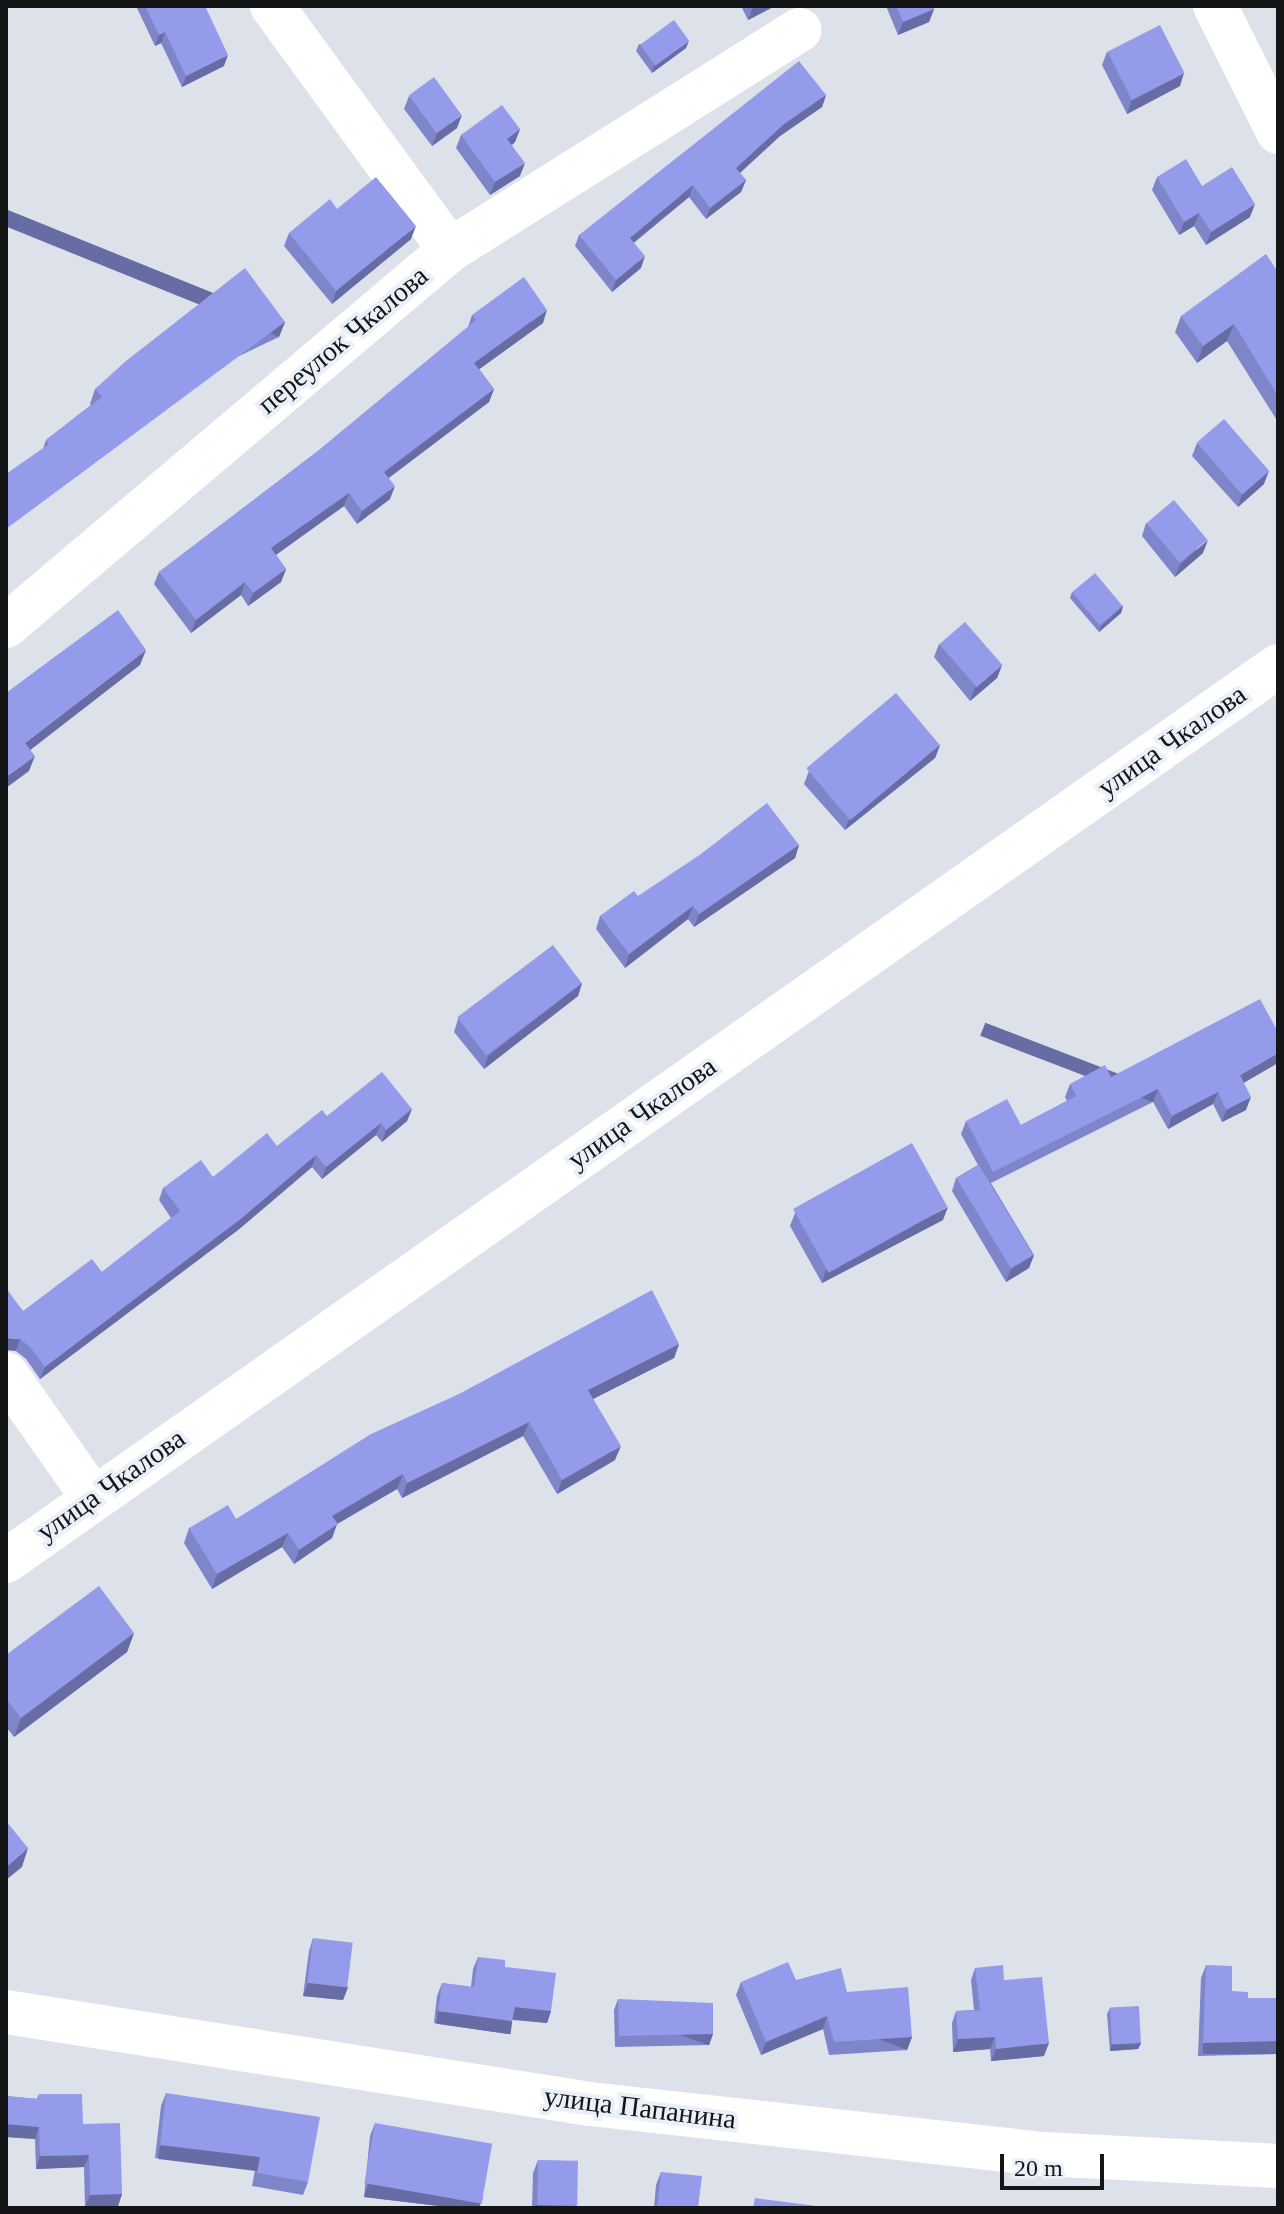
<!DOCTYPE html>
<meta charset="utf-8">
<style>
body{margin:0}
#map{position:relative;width:1284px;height:2214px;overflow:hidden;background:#dde2ea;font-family:Georgia,serif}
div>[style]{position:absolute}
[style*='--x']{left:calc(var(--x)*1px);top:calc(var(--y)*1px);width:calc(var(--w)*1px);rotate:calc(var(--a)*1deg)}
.minor>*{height:44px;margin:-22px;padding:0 22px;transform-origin:22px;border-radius:22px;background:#fff}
.wall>*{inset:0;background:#7e85c9}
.shaded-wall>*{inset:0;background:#676ca4;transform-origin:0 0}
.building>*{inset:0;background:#939bea;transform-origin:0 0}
span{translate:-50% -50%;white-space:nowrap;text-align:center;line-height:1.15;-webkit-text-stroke:8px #eaf0f7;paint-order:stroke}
.street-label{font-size:28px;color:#131517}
.frame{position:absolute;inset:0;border:8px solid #131517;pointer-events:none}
.scale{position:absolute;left:1000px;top:2154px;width:104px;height:36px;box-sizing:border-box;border:4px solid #131517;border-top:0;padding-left:10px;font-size:24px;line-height:28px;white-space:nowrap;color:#131517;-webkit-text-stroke:6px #eaf0f7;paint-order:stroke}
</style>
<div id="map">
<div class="minor">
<div style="--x:1215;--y:6;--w:141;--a:63.4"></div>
<div style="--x:450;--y:250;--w:413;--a:-32.2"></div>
<div style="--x:6;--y:626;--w:582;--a:-40.26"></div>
<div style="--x:450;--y:250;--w:302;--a:-126.1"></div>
<div style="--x:6;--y:1374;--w:151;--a:54.9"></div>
<div style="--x:6;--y:1561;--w:1555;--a:-35.13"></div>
<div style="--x:6;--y:2012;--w:591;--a:8.95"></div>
<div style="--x:590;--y:2104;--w:456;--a:6.3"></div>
<div style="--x:1043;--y:2154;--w:235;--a:2.9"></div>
</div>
<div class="wall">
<div style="clip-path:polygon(136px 6px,205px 6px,224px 66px,182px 87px,161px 43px,155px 46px)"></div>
<div style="clip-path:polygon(741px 6px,775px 6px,748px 20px)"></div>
<div style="clip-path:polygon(886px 6px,933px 6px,934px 9px,929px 22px,898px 35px)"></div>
<div style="clip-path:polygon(639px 44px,686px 48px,652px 73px,636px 51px)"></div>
<div style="clip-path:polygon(1107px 52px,1180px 86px,1127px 114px,1102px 65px)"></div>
<div style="clip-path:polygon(826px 95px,822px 107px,780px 136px,740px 173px,746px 180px,741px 192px,706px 219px,689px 197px,634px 243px,641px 268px,612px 292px,575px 246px,579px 235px)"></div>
<div style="clip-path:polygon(409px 96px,457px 128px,432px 146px,404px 109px)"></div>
<div style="clip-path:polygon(520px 129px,515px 142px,512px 145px,520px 176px,490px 195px,456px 148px,461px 135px)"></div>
<div style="clip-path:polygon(1157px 177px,1202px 186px,1250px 217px,1206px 245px,1194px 226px,1179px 235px,1152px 190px)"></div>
<div style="clip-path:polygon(337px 209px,411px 239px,332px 304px,284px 246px,289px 233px)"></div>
<div style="clip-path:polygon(1278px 272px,1278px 422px,1227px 341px,1197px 363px,1175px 332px,1181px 316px)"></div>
<div style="clip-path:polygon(472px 315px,543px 323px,479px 369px,494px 389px,489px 402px,389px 478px,390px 499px,357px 524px,344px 506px,276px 555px,286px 569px,281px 582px,248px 606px,241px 595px,191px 633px,154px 584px,159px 572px,318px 451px,468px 327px)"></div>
<div style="clip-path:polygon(285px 322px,279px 337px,43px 449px,46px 440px,91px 405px,90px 404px,95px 389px)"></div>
<div style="clip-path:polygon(1197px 443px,1264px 484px,1238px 507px,1192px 456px)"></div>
<div style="clip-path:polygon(1146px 523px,1203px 553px,1175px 577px,1142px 536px)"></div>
<div style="clip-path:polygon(1072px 592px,1123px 606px,1121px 613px,1099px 632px,1070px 598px)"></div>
<div style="clip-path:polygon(939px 644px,1002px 665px,997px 678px,970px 701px,934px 657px)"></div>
<div style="clip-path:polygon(940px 745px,935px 758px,845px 830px,804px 784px,809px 771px)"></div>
<div style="clip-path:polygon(799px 845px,795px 858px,694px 927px,688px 919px,625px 968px,596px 929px,600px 916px,638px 896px)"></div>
<div style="clip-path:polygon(582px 983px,578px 996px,484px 1069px,454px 1032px,458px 1019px)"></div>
<div style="clip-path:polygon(1111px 1077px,1243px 1083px,1246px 1110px,1222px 1122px,1213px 1104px,1168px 1129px,1153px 1102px,991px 1183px,1034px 1255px,1029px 1268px,1006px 1282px,952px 1191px,956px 1178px,978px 1165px,961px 1134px,966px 1121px,1021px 1125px,1067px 1101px,1065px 1097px,1070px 1084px)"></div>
<div style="clip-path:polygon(412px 1109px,407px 1121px,382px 1142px,376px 1135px,322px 1179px,312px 1167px,238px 1230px,40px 1379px,26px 1359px,16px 1351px,23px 1311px,102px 1272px,171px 1218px,159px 1200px,163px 1188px,213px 1177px,277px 1146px,327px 1116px)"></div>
<div style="clip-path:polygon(795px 1213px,943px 1220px,822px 1283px,790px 1226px)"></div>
<div style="clip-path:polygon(679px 1344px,674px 1358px,593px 1399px,615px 1460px,557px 1494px,523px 1436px,402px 1498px,397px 1489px,337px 1524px,332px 1538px,294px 1564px,282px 1547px,212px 1589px,184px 1543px,189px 1528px,236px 1519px)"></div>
<div style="clip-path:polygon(134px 1633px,127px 1652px,14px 1737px,6px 1727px,6px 1655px)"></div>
<div style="clip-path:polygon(313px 1938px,348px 1987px,343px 2000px,303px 1996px,309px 1951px)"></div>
<div style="clip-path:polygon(478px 1957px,505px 1967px,551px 2011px,547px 2023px,512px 2020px,508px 2034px,434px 2023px,437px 1996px,442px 1983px,471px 1987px,473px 1969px)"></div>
<div style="clip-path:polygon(1206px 1965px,1232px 1991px,1248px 1998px,1278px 1998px,1278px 2054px,1198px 2056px,1201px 1978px)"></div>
<div style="clip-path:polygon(975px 1968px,1004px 1980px,1044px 2056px,991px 2061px,990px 2049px,953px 2052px,952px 2023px,956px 2011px,974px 2010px,971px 1980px)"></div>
<div style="clip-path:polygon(796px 1980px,847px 1992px,912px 2037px,907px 2050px,829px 2055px,823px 2029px,761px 2055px,736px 1995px,741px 1982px)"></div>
<div style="clip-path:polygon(618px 1999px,713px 2034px,709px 2045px,615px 2047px,614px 2010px)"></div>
<div style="clip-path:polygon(1110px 2008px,1141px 2043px,1138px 2049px,1110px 2051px,1107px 2014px)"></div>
<div style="clip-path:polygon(166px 2093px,308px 2182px,303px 2195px,252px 2186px,255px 2170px,155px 2158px,161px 2106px)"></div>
<div style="clip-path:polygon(39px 2094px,83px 2124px,122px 2194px,118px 2206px,85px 2207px,84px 2167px,36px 2169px,35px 2139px,6px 2137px,6px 2096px,37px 2099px)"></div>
<div style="clip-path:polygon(375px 2123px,479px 2208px,456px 2208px,364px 2197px,370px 2136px)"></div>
<div style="clip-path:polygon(538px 2160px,576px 2206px,575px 2208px,532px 2208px,533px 2173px)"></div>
<div style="clip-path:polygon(661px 2172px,698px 2208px,654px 2208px,656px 2185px)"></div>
</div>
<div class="shaded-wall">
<div style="clip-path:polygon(755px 6px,775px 6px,748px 20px,753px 7px)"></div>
<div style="clip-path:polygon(934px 9px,929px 22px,898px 35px,903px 22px)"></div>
<div style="clip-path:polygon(165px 32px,161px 43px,155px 46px,159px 35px)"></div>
<div style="clip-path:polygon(689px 41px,686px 48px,652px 73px,654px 66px)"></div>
<div style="clip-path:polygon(228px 55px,224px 66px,182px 87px,186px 76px)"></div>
<div style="clip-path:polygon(1184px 73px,1180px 86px,1127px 114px,1131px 101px)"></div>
<div style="clip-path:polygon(826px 95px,822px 107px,780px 136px,732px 180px,736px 168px,784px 124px)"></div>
<div style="clip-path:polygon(462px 115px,457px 128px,432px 146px,437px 133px)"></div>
<div style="clip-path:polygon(520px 129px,515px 142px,502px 152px,507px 139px)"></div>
<div style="clip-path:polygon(525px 163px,520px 176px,490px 195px,495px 182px)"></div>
<div style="clip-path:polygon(746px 180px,741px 192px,706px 219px,710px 208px)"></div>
<div style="clip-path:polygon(693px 185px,689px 197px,625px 249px,630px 238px)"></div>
<div style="clip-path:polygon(1255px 204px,1250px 217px,1206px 245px,1211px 232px)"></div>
<div style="clip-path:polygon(1199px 213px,1194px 226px,1179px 235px,1184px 222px)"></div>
<div style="clip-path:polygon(416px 226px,411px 239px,332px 304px,336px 291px)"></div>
<div style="clip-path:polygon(645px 256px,641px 268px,612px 292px,616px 280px)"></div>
<div style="clip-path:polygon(547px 310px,543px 323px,470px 376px,474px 363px)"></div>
<div style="left:285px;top:322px;width:16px;height:347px;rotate:112deg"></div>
<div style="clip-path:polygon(1234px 324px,1227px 341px,1197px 363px,1203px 346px)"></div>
<div style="clip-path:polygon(494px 389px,489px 402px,379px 485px,384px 472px)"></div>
<div style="clip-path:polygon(1269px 471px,1264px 484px,1238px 507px,1242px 494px)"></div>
<div style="clip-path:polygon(395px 486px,390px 499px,357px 524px,362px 511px)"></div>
<div style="clip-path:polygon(349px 493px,344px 506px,267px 561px,271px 548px)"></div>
<div style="clip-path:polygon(1208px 540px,1203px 553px,1175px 577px,1180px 564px)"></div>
<div style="clip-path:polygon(286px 569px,281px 582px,248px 606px,253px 593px)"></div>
<div style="clip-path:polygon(245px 582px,241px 595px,191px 633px,196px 620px)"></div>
<div style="clip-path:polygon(1123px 606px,1121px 613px,1099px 632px,1101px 626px)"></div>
<div style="clip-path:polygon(146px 650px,140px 665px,20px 758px,25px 743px)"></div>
<div style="clip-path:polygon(1002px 665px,997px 678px,970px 701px,975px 688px)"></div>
<div style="clip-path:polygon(940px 745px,935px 758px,845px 830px,850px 817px)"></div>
<div style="clip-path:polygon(35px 756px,29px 771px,6px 788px,6px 777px)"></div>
<div style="clip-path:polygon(799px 845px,795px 858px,694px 927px,699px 914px)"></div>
<div style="clip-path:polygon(693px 906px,688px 919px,625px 968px,629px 954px)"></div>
<div style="clip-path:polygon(582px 983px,578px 996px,484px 1069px,488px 1056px)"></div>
<div style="clip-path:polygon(1278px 1053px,1278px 1063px,1235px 1088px,1240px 1075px)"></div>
<div style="left:1158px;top:1089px;width:14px;height:185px;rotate:111deg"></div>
<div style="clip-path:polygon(1218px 1092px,1213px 1104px,1168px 1129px,1172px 1116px)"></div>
<div style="clip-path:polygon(1251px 1097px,1246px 1110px,1222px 1122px,1226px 1110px)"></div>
<div style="clip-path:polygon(412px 1109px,407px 1121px,382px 1142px,386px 1130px)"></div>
<div style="clip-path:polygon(381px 1123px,376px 1135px,322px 1179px,326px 1167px)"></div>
<div style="clip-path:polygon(316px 1155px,312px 1167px,238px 1230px,40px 1379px,45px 1367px)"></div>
<div style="clip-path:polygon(948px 1207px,943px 1220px,822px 1283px,826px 1270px)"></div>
<div style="clip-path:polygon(1034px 1255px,1029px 1268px,1006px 1282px,1011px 1269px)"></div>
<div style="clip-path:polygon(6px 1338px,20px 1339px,16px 1351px,6px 1350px)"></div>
<div style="clip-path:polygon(679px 1344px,674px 1358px,583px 1404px,588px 1390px)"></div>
<div style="clip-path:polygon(529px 1422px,523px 1436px,402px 1498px,407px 1483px)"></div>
<div style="clip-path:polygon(621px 1446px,615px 1460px,557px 1494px,562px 1480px)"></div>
<div style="clip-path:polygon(403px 1474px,397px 1489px,337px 1524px,332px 1538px,294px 1564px,299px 1550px,332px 1516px)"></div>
<div style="clip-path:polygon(288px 1533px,282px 1547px,212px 1589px,217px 1574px)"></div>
<div style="clip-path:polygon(134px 1633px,127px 1652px,14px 1737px,21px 1718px)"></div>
<div style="clip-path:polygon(28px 1848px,22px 1867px,6px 1880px,6px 1867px)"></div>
<div style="clip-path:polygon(308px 1983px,348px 1987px,343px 2000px,303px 1996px)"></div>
<div style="clip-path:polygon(515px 2007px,551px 2011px,547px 2023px,510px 2019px)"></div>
<div style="left:438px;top:2011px;width:75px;height:13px;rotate:8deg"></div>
<div style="clip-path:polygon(827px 2016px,823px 2029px,761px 2055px,766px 2042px)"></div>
<div style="left:713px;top:2034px;width:12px;height:94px;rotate:110deg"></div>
<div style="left:912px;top:2037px;width:14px;height:78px;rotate:111deg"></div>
<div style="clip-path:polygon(995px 2037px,990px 2049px,953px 2052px,958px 2039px)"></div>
<div style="left:1278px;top:2041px;width:13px;height:75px;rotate:90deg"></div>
<div style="clip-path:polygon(1049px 2043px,1044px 2056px,991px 2061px,996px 2049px)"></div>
<div style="clip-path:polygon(1141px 2043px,1138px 2049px,1110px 2051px,1112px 2044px)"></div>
<div style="clip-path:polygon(6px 2124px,39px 2127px,35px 2139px,6px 2137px)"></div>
<div style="left:160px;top:2145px;width:101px;height:14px;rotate:7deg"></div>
<div style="clip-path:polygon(89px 2155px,84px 2167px,36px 2169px,40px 2156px)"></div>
<div style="clip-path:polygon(368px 2184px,483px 2198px,479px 2208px,456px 2208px,364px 2197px)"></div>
<div style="clip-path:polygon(122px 2194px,118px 2206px,85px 2207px,90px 2195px)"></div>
<div style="clip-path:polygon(536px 2205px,576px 2206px,575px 2208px,535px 2208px)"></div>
</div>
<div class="building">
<div style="clip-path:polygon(145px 6px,205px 6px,228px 55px,186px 76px,165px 32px,159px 35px)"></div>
<div style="clip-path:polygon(896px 6px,933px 6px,934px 9px,903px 22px)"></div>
<div style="left:674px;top:20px;width:26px;height:42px;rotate:54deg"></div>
<div style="left:1160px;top:25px;width:54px;height:59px;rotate:63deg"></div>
<div style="clip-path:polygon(799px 61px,826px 95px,784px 124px,736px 168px,746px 180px,710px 208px,693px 185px,630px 238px,645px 256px,616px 280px,579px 235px)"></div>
<div style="left:434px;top:77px;width:47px;height:31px;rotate:54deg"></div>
<div style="clip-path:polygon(502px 105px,520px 129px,507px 139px,525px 163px,495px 182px,461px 135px)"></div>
<div style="clip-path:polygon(1186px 159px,1202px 186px,1232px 167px,1255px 204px,1211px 232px,1199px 213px,1184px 222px,1157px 177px)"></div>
<div style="clip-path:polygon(376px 177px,416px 226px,336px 291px,289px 233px,330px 199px,337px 209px)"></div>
<div style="clip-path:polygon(1266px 254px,1278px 272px,1278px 396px,1234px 324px,1203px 346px,1181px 316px)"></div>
<div style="clip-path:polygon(245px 268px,285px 322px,6px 529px,6px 474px,49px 444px,46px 440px,102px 397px,95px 389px,126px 361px)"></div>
<div style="clip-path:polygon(524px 277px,547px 310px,474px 363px,494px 389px,384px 472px,395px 486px,362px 511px,349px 493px,271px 548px,286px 569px,253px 593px,245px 582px,196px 620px,159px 572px,318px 451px,476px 320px,472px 315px)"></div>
<div style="left:1224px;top:419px;width:69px;height:36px;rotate:49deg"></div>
<div style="left:1174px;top:500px;width:52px;height:36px;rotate:50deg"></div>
<div style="left:1095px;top:573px;width:43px;height:30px;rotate:50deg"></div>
<div style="clip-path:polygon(118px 610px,146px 650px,25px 743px,35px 756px,6px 777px,6px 693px)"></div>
<div style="left:965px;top:622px;width:57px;height:34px;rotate:49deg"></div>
<div style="left:896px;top:693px;width:68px;height:117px;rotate:50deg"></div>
<div style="clip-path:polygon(767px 803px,799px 845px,699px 914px,693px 906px,629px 954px,600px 916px,634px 891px,638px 896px,701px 854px)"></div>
<div style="left:553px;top:945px;width:48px;height:120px;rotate:53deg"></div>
<div style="clip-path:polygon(1260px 999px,1278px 1032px,1278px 1053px,1240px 1075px,1251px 1097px,1226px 1110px,1218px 1092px,1172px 1116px,1158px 1089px,993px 1172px,966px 1121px,1007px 1099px,1021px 1125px,1076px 1096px,1070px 1084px,1105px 1065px,1111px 1077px)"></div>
<div style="clip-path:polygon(382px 1072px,412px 1109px,386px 1130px,381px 1123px,326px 1167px,316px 1155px,242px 1218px,45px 1367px,30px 1347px,20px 1339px,6px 1338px,6px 1288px,23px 1311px,92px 1259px,102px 1272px,180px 1211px,163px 1188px,201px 1160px,213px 1177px,267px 1133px,277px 1146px,322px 1110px,327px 1116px)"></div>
<div style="left:912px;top:1143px;width:73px;height:136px;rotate:61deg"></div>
<div style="left:979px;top:1165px;width:105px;height:26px;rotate:59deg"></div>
<div style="clip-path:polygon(652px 1290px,679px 1344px,588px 1390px,621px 1446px,562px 1480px,529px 1422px,407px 1483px,403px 1474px,332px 1516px,338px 1524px,299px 1550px,288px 1533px,217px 1574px,189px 1528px,228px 1505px,236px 1519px,371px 1434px,459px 1394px)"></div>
<div style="clip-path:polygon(99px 1586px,134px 1633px,21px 1718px,6px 1699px,6px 1655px)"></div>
<div style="clip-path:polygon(6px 1821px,28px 1848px,6px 1867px)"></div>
<div style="left:313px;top:1938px;width:40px;height:45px;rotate:7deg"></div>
<div style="clip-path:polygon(478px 1957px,505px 1960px,505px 1967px,556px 1973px,551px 2011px,515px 2007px,512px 2021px,438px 2011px,442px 1983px,474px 1987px)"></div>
<div style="clip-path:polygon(788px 1962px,796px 1980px,841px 1968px,847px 1992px,908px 1987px,912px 2037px,834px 2042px,827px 2016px,766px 2042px,741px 1982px)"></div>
<div style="clip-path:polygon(1003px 1965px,1004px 1980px,1042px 1977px,1049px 2043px,996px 2049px,995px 2037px,958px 2039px,956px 2011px,980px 2010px,975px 1968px)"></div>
<div style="clip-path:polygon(1206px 1965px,1232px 1966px,1232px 1991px,1248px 1992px,1248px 1998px,1278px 1998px,1278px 2041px,1203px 2043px)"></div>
<div style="clip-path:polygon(618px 1999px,713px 2003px,713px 2034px,619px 2036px)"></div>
<div style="left:1139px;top:2006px;width:37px;height:29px;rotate:87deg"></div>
<div style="clip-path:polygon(166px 2093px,320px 2117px,308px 2182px,257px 2173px,260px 2157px,160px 2145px)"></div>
<div style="clip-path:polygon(39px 2094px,82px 2094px,83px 2124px,120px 2123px,122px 2194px,90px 2195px,89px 2155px,40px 2156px,39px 2127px,6px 2124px,6px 2096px,39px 2099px)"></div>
<div style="left:375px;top:2123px;width:119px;height:61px;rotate:10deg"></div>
<div style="left:538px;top:2160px;width:40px;height:45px;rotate:1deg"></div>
<div style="clip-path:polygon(661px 2172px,702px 2176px,698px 2208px,657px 2208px)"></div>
<div style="clip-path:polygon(755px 2198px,832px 2208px,753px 2208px)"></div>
</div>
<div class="street-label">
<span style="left:343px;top:340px;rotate:-40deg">переулок Чкалова</span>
<span style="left:1172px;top:741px;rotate:-35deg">улица Чкалова</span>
<span style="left:642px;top:1113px;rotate:-35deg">улица Чкалова</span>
<span style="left:111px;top:1485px;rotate:-35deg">улица Чкалова</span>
<span style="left:640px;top:2108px;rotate:7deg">улица Папанина</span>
</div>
<div class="frame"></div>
<div class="scale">20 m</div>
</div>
